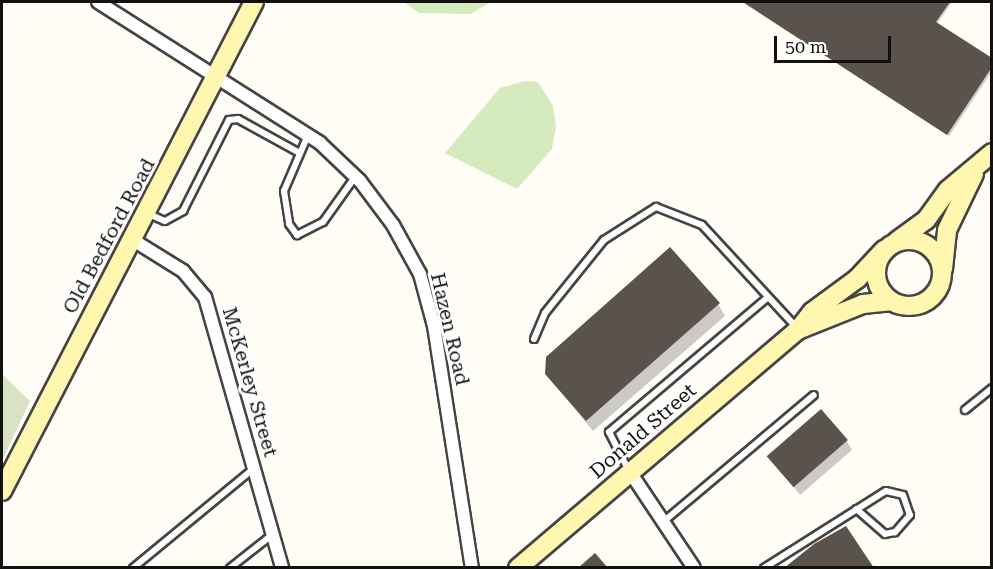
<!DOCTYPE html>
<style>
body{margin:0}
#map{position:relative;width:993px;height:569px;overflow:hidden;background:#fffdf5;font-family:"Roboto Serif",serif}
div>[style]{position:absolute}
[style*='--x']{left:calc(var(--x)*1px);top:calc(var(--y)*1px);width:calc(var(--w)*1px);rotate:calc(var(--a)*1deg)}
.green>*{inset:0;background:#d5ebbd}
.cemetery>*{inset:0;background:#d9e3c4}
.shadow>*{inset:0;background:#0003}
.building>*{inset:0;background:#5a524d;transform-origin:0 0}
.roads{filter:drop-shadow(2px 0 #444) drop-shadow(-2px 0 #444) drop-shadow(0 2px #444) drop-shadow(0 -2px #444)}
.lane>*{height:6px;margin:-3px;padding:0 3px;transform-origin:3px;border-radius:3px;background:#fff}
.street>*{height:12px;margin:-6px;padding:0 6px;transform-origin:6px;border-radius:6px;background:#fff}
.secondary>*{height:18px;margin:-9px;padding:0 9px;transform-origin:9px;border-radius:9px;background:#fff6b0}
.secondary>.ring{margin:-9px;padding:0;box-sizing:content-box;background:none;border:18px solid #fff6b0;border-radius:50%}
span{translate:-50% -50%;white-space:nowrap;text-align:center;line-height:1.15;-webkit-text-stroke:6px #fff;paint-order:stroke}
.street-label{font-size:20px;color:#111}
.frame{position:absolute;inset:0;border:3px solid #111;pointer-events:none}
.scale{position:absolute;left:774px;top:36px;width:117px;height:27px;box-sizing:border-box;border:3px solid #111;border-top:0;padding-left:8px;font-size:18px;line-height:21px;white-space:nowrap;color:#111;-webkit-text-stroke:4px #fff;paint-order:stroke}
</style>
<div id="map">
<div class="green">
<div style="clip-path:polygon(404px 2px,491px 2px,470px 14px,419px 13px)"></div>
<div style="clip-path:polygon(525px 81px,538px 82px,553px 106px,556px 126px,552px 149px,517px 189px,445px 153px,500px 88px)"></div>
</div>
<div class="cemetery">
<div style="clip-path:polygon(2px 374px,30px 401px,2px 461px)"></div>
</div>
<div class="shadow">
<div style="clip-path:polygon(742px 2px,952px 2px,937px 24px,992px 60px,992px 71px,949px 136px)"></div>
<div style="clip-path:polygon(718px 304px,725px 316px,593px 431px,546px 374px)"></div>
<div style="clip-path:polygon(847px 441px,852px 450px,800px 495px,769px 456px)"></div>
</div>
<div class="building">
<div style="clip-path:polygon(743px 2px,950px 2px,936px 22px,992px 58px,992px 67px,947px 135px)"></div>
<div style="clip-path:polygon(670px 247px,720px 303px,586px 421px,545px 374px,546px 357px)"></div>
<div style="left:821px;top:409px;width:41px;height:72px;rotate:49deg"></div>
<div style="clip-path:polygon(846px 526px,874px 568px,784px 568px,814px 544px)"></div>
<div style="clip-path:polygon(595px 553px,608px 568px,578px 568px)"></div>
</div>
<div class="roads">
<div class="lane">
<div style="--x:308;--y:135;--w:61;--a:113.2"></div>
<div style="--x:284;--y:191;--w:33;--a:81"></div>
<div style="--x:289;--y:224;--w:14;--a:54"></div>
<div style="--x:297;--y:235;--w:29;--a:-27"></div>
<div style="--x:323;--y:222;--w:55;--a:-54.6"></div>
<div style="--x:149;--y:214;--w:17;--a:24"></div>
<div style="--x:165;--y:221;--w:21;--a:-29"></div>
<div style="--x:183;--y:211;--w:102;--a:-63.2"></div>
<div style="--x:229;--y:120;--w:9;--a:-6"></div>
<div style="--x:238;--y:119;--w:68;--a:28.8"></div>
<div style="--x:534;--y:339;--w:28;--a:-67"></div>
<div style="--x:545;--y:313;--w:94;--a:-51.1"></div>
<div style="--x:604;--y:240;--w:62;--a:-32.4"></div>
<div style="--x:656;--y:207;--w:49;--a:21.4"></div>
<div style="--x:702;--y:225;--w:142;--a:47.3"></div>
<div style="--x:965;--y:410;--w:35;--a:-39"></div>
<div style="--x:629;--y:471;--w:44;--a:-117.1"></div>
<div style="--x:609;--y:432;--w:206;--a:-40.3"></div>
<div style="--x:663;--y:522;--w:197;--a:-40.1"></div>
<div style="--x:133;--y:568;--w:156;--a:-39.5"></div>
<div style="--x:230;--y:568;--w:53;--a:-38.2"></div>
<div style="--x:764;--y:568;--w:144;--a:-32.3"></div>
<div style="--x:886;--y:491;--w:17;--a:13"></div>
<div style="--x:903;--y:495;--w:21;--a:71"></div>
<div style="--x:910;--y:515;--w:23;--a:131"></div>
<div style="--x:895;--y:532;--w:10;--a:169"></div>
<div style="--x:885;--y:534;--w:38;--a:-139"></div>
</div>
<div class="street">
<div style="--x:98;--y:2;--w:263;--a:32.4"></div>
<div style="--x:320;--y:143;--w:55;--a:43.5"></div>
<div style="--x:360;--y:181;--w:55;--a:53.1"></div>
<div style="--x:393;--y:225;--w:56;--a:61.1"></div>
<div style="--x:420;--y:274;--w:54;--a:74.9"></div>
<div style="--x:434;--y:326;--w:245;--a:81.1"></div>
<div style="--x:133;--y:240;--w:59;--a:31.8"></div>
<div style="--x:183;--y:271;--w:34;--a:50"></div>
<div style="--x:205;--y:297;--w:282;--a:74.1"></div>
<div style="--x:630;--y:472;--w:115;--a:56.3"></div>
</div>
<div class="secondary">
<div class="ring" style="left:876px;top:240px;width:48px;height:48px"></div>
<div style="--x:897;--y:241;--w:36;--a:-36"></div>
<div style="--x:926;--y:220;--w:37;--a:-54"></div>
<div style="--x:948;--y:190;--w:57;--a:-40.1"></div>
<div style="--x:943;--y:269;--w:39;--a:-84"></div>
<div style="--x:947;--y:230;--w:62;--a:-64.3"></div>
<div style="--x:798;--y:330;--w:70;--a:-21.8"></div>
<div style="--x:863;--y:304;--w:27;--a:-6"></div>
<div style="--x:2;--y:491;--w:550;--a:-62.74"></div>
<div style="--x:518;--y:568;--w:367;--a:-40.4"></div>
<div style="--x:798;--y:330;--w:23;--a:-52"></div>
<div style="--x:812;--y:312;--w:56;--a:-36.3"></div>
<div style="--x:857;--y:279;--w:40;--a:-47"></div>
</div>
</div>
<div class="street-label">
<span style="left:109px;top:236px;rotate:-62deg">Old Bedford Road</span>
<span style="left:450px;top:329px;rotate:77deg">Hazen Road</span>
<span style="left:250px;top:382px;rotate:74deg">McKerley Street</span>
<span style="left:643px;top:431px;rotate:-41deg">Donald Street</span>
</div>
<div class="frame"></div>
<div class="scale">50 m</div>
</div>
